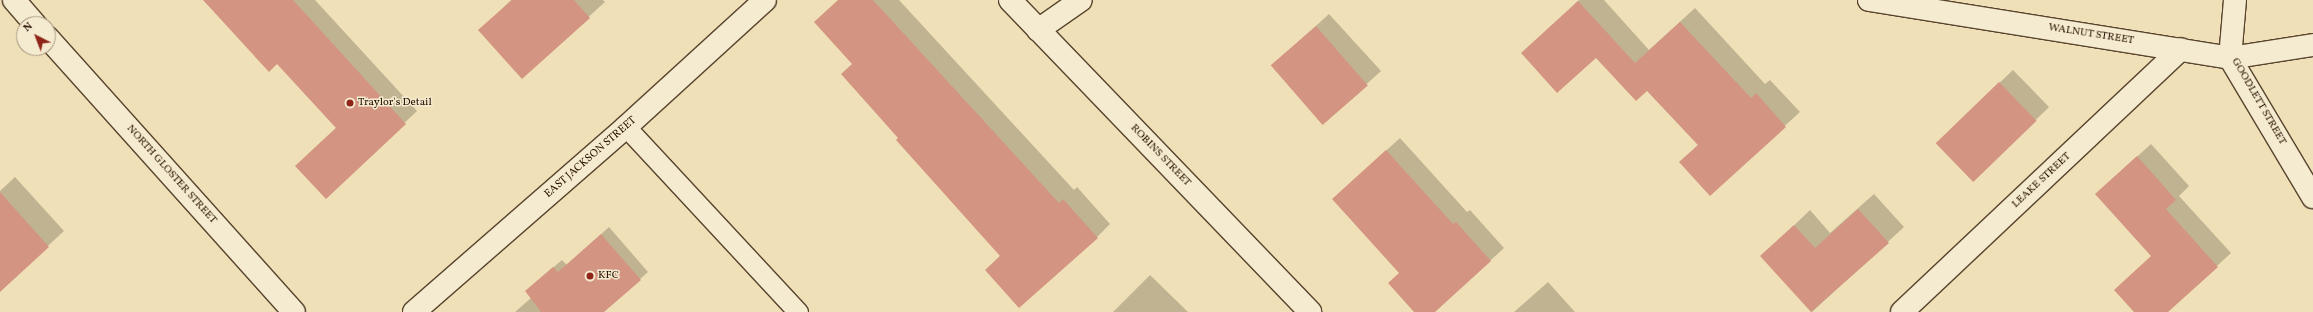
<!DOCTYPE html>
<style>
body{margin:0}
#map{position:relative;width:2313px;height:312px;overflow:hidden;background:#f0e0b7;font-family:Vollkorn,serif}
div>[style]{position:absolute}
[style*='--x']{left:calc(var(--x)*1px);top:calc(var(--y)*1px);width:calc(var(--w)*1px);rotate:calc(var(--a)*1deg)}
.shadow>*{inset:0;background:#0003}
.building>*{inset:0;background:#d39581;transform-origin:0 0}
.roads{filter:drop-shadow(1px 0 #58442e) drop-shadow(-1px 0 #58442e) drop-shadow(0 1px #58442e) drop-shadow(0 -1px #58442e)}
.lane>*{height:19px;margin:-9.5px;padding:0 9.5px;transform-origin:9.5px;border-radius:9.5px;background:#f5ebd0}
.street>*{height:22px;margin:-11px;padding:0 11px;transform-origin:11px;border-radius:11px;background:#f5ebd0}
.secondary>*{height:22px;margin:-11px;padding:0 11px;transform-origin:11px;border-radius:11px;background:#f5ebd0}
.dots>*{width:11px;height:11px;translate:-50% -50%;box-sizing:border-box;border:2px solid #f5ebd0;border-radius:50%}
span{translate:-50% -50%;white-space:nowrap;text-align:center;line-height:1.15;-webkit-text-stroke:3px #f5ebd0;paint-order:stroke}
.street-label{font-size:11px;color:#261000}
.poi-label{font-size:11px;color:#261000}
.left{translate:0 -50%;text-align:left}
.north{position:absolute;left:16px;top:16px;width:40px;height:40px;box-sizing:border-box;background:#f5ebd0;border:1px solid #a2937d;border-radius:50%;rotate:318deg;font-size:11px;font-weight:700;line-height:16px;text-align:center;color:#261000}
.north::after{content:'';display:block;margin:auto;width:14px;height:18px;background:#8f2418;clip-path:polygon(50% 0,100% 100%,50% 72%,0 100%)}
</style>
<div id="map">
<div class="shadow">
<div style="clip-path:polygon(204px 0,315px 0,417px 111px,326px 197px,308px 154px,337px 127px,277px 63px)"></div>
<div style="clip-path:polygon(511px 0,603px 0,605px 2px,522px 77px,480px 30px)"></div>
<div style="clip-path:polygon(838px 0,899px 0,1074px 190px,1077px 187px,1110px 224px,1097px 237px,986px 270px,1001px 255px,900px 138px,853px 64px)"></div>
<div style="clip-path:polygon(1579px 0,1604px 0,1649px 50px,1695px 8px,1765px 84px,1770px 80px,1800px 112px,1710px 194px,1681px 162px,1698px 145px,1647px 90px,1596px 57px,1522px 53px)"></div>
<div style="clip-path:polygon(1329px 14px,1381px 71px,1324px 123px,1286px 53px)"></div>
<div style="clip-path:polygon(2013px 70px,2049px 107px,1974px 181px,1950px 130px)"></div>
<div style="clip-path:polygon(1400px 138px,1467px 212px,1470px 210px,1504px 248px,1434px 312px,1415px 312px,1400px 272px,1347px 186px)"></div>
<div style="clip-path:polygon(2151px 144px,2189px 186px,2179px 196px,2231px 253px,2167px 312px,2135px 312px,2115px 290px,2152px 256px,2109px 182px)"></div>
<div style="clip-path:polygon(15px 177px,64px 231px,0 290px,0 191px)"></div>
<div style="clip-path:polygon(1874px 194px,1904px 227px,1812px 312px,1762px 256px,1810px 210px,1830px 233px)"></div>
<div style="clip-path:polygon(609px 227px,648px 272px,640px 279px,603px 312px,515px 312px,531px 298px,534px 284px,562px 260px,567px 265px)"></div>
<div style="clip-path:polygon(1150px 275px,1188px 312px,1113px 312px)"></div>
<div style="clip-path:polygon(1548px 282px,1575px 312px,1514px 312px)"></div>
</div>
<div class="building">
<div style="clip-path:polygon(203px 0,293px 0,406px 124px,326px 199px,295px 166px,336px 128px,277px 64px,269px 72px)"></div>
<div style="clip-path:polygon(512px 0,574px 0,590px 18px,522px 79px,478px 30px)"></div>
<div style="clip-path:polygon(838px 0,873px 0,1059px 203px,1063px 199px,1098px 238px,1019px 308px,985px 270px,1000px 256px,896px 140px,898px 138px,841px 74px,852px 64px,814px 22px)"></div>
<div style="clip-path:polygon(1578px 1px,1635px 63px,1680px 22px,1751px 98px,1756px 93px,1786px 127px,1710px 196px,1679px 162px,1698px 145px,1647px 91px,1636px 101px,1596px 58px,1557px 93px,1521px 53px)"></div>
<div style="left:1316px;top:26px;width:79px;height:60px;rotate:49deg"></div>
<div style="left:1999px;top:82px;width:54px;height:88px;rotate:46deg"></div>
<div style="clip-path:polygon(1386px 150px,1453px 224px,1456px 222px,1491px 261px,1435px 312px,1414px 312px,1388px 283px,1399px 273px,1332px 199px)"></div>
<div style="clip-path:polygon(2137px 156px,2176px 200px,2166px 209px,2218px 267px,2168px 312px,2134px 312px,2114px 290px,2151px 256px,2095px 194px)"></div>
<div style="clip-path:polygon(0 192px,49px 247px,0 292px)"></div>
<div style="clip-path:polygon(1858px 209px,1889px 243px,1811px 312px,1760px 256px,1794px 225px,1815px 248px)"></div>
<div style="clip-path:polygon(601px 234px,641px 280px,604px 312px,541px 312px,525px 291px,553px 267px,558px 272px)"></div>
</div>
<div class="roads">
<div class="lane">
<div style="--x:626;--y:127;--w:253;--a:47.1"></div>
</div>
<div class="street">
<div style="--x:1010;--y:0;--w:433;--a:46.1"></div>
<div style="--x:1869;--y:0;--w:366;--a:9.1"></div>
<div style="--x:2230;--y:58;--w:84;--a:-8.9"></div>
<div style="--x:2235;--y:0;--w:58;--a:94.9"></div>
<div style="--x:2230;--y:58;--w:162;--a:59.2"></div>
<div style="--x:1038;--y:30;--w:52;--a:-34.9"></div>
<div style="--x:1902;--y:312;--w:383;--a:-43.3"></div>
</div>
<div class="secondary">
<div style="--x:14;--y:0;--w:32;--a:49"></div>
<div style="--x:48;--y:38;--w:368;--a:48.1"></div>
<div style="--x:414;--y:312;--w:281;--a:-41.1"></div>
<div style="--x:626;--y:127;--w:188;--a:-42.4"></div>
</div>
</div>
<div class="dots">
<div style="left:350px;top:103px;background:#8f2418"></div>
<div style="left:590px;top:276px;background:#8f2418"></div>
</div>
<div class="street-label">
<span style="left:2091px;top:35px;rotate:9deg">WALNUT STREET</span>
<span style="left:2258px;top:102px;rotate:60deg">GOODLETT STREET</span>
<span style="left:1160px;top:156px;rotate:46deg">ROBINS STREET</span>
<span style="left:591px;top:158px;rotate:-41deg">EAST JACKSON STREET</span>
<span style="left:171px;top:175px;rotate:48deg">NORTH GLOSTER STREET</span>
<span style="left:2042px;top:181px;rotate:-43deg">LEAKE STREET</span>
</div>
<div class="poi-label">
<span class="left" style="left:358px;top:103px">Traylor's Detail</span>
<span class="left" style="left:598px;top:276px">KFC</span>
</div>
<div class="north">N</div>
</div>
